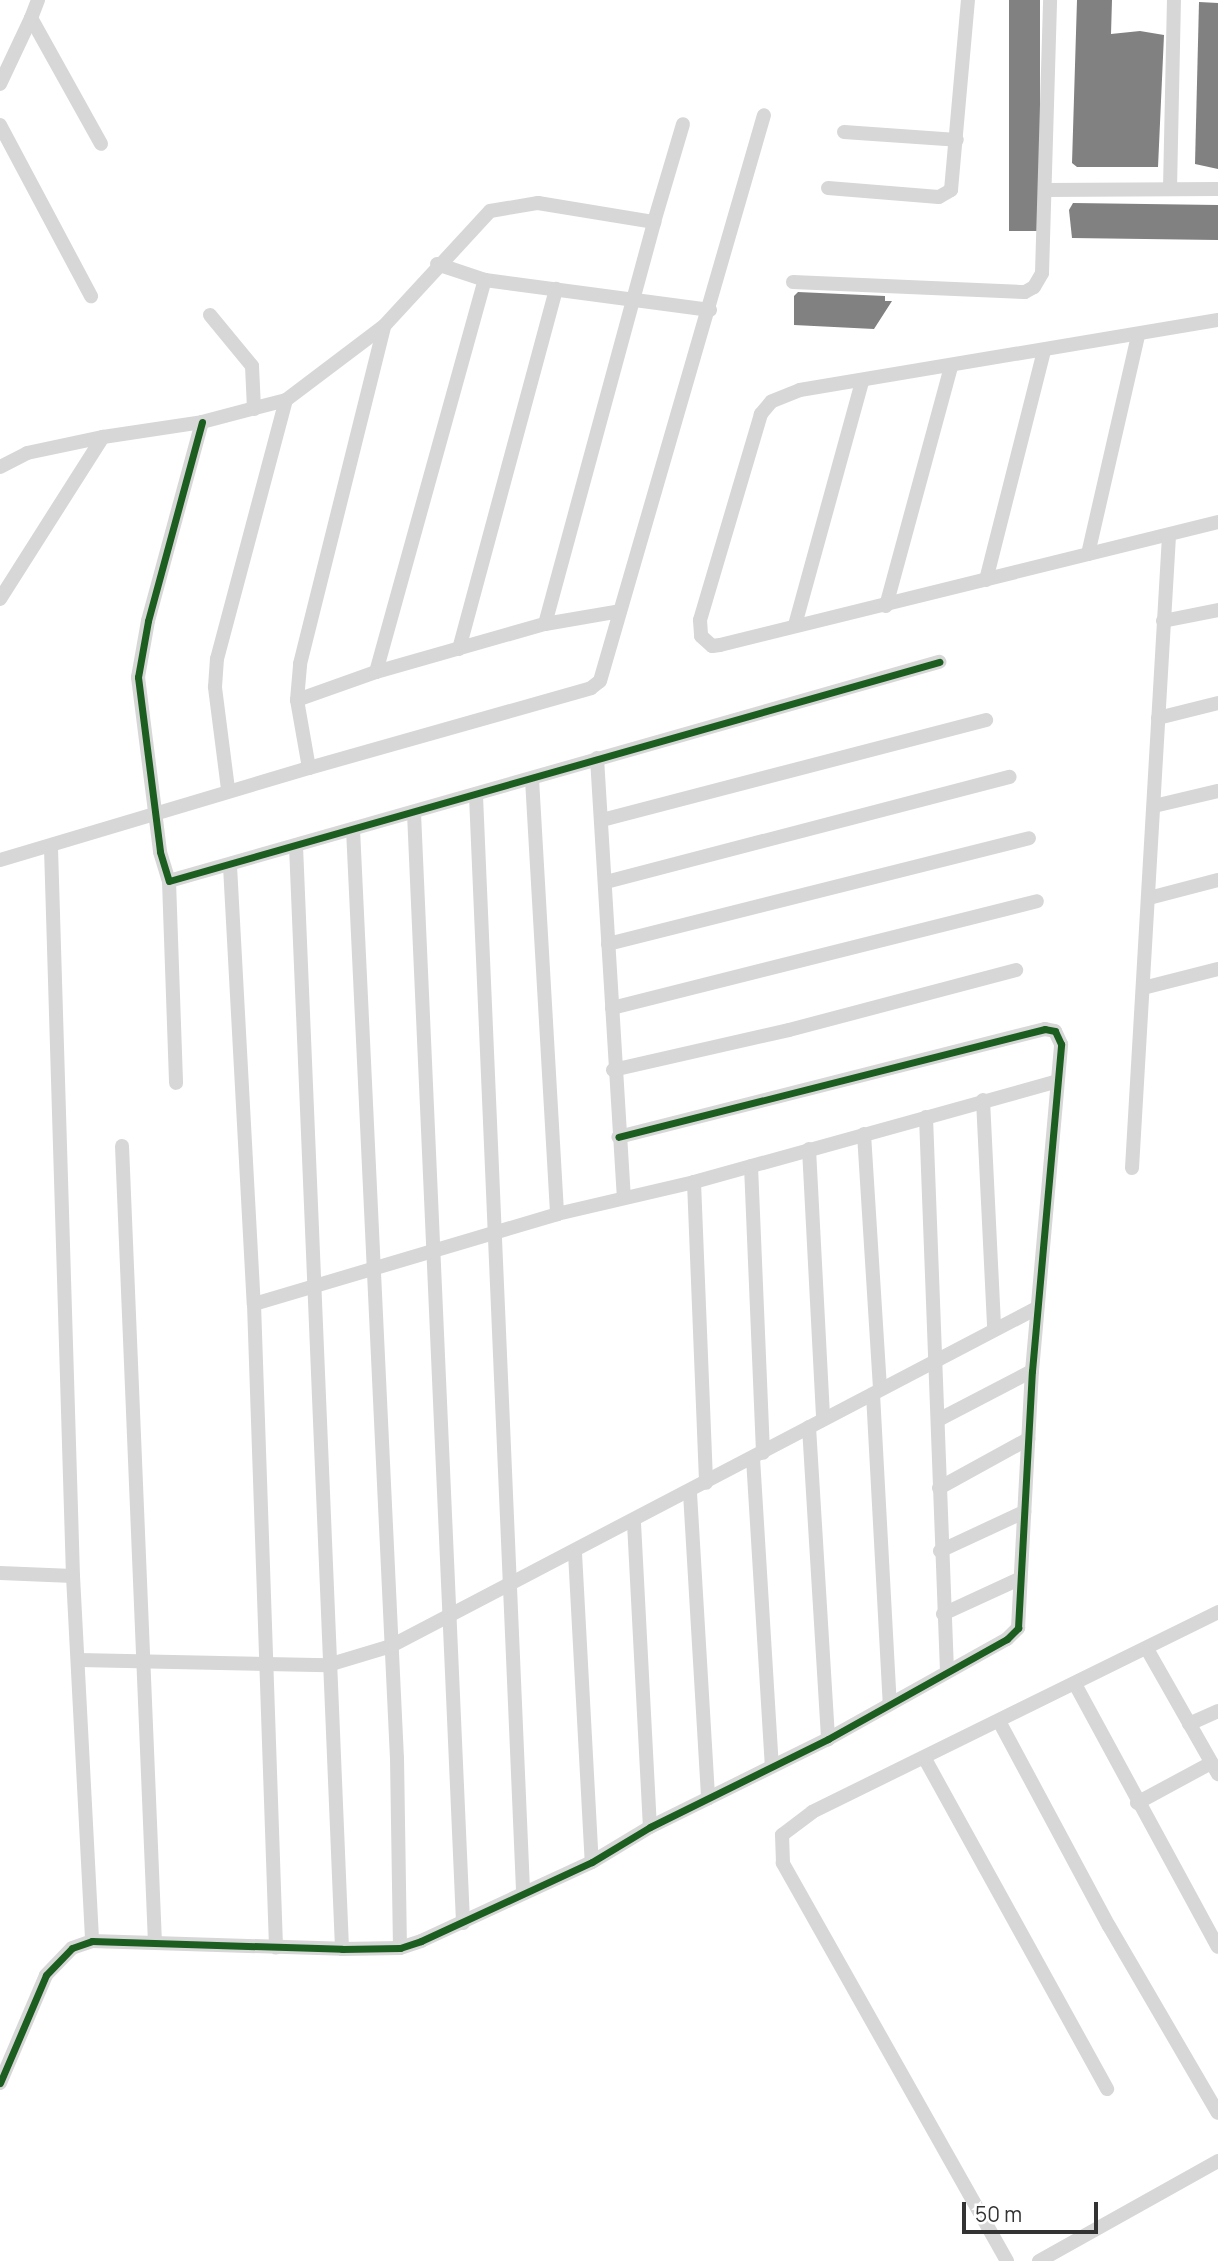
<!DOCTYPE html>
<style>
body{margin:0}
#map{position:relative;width:1218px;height:2261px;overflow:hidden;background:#fff;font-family:Manrope,sans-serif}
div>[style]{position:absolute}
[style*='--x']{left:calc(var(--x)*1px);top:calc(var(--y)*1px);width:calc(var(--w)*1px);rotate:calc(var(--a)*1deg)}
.building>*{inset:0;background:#818181;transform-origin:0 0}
.minor>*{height:14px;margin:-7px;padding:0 7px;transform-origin:7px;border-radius:7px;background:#d7d7d7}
.cycleway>*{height:7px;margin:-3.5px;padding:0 3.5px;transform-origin:3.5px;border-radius:3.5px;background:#1b5e20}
span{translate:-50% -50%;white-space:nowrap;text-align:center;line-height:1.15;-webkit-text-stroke:7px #fff;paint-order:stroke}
.scale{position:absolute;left:962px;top:2202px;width:136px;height:32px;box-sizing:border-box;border:4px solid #333;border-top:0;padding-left:9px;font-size:21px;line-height:24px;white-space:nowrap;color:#333;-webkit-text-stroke:5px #fff;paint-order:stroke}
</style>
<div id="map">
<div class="building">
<div style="left:1009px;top:0;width:31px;height:231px"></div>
<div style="clip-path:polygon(1077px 0,1112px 0,1111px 34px,1140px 31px,1164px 35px,1158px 167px,1077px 167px,1072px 163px)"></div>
<div style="clip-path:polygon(1199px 2px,1218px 3px,1218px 169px,1195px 164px)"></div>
<div style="clip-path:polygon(1073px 203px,1218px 205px,1218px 240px,1072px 238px,1069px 210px)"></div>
<div style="clip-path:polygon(798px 292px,885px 296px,885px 301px,892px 301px,874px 329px,794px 325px,794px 296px)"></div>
</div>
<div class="minor">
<div style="--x:38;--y:0;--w:19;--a:111"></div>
<div style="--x:31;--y:18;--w:144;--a:60.9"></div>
<div style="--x:0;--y:84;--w:73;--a:-64.8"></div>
<div style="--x:0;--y:125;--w:194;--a:62"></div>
<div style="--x:844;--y:132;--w:113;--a:4"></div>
<div style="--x:828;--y:188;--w:111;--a:4.6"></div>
<div style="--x:939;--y:197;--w:14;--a:-30"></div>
<div style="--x:951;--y:190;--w:191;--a:-84.9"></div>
<div style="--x:1170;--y:189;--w:189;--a:-88.8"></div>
<div style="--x:1045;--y:190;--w:173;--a:-0.3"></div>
<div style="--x:437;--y:264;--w:51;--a:18.4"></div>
<div style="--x:485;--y:280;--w:227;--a:7.6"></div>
<div style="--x:793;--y:282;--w:232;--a:2.5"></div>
<div style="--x:1025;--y:292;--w:10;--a:-29"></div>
<div style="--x:1034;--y:287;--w:16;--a:-60"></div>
<div style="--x:1042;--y:273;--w:273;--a:-88.3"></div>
<div style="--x:210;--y:315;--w:66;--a:50.5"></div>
<div style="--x:252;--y:366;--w:43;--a:87.3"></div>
<div style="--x:1218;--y:320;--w:424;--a:170.5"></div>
<div style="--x:800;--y:390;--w:31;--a:158"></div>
<div style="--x:771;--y:402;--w:16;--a:130"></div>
<div style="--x:761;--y:414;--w:215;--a:106.5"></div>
<div style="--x:700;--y:620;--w:16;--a:86"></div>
<div style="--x:701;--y:636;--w:15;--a:42"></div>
<div style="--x:712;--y:646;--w:8;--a:-7"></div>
<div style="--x:720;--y:645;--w:513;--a:-13.87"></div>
<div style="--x:202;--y:422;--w:206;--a:105.2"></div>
<div style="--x:148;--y:621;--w:57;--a:100.1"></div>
<div style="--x:138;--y:677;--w:176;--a:82.8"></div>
<div style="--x:160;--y:852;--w:30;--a:73"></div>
<div style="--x:169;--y:881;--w:801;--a:-15.88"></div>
<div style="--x:0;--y:467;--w:30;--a:-27"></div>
<div style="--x:27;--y:453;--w:78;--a:-11.9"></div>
<div style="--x:1088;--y:554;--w:224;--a:-77.1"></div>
<div style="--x:986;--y:580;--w:236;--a:-75.8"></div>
<div style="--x:0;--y:599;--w:192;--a:-57.6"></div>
<div style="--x:103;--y:437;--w:100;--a:-8.6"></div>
<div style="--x:202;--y:422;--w:87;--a:-14.7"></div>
<div style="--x:286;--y:400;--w:123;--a:-37.1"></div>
<div style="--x:384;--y:326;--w:156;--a:-47.3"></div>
<div style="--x:490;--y:211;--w:49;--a:-9.5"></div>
<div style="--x:538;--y:203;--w:118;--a:9.3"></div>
<div style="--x:654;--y:222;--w:102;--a:-73.5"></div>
<div style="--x:886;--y:606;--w:248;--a:-74.8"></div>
<div style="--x:1163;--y:621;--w:56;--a:-11.3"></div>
<div style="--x:545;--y:624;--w:417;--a:-74.8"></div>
<div style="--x:795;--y:625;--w:252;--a:-74.6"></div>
<div style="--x:459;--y:649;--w:373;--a:-74.9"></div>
<div style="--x:376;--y:672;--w:407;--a:-74.5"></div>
<div style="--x:297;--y:700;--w:84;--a:-19.5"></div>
<div style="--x:376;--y:672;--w:176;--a:-15.9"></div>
<div style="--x:545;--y:624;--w:76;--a:-9.8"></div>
<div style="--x:1158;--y:718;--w:62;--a:-14"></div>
<div style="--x:597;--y:758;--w:440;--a:86.5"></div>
<div style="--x:309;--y:768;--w:293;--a:-15.8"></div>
<div style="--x:591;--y:688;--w:11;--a:-38"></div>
<div style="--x:600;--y:681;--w:589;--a:-73.84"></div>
<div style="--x:532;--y:779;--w:436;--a:86.7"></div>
<div style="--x:228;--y:789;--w:103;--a:-97.3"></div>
<div style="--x:215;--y:687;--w:28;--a:-86"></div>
<div style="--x:217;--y:659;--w:268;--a:-75.1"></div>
<div style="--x:476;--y:796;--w:1096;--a:87.54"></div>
<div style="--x:1154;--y:806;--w:66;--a:-13.2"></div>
<div style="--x:414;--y:813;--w:1111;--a:87.47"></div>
<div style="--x:602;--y:820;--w:397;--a:-14.6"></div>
<div style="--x:353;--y:829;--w:930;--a:87.29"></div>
<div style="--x:397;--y:1758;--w:190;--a:89.1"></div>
<div style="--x:296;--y:846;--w:1104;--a:87.61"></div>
<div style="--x:51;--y:848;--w:728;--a:88.27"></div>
<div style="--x:73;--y:1576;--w:365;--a:87"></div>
<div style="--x:0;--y:860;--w:322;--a:-16.6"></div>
<div style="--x:309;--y:768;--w:69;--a:-100"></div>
<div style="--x:297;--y:700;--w:36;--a:-85"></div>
<div style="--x:300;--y:664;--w:348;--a:-76"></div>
<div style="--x:230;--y:866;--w:439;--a:86.9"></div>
<div style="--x:254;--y:1304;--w:644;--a:88.04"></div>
<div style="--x:169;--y:881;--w:202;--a:88"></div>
<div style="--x:606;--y:882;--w:417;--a:-14.6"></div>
<div style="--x:1149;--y:898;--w:71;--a:-14.6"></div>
<div style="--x:608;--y:944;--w:434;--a:-14.1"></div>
<div style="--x:1143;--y:988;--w:77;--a:-14.2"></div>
<div style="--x:612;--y:1008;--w:438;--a:-14.1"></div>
<div style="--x:613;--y:1070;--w:180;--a:-12.8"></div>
<div style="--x:789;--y:1030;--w:235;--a:-14.8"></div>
<div style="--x:983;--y:1100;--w:228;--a:87.2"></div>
<div style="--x:926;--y:1117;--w:555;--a:87.83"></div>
<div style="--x:864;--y:1134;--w:256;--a:86.4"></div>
<div style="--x:122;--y:1146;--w:797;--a:87.63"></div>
<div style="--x:809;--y:1149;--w:269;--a:87"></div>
<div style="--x:751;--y:1166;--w:287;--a:87.6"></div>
<div style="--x:1132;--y:1168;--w:634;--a:-86.65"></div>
<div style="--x:694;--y:1182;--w:301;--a:87.7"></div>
<div style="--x:254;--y:1304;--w:316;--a:-16.5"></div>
<div style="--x:557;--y:1214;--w:141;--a:-13.1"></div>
<div style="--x:694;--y:1182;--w:375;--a:-15.5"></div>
<div style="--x:873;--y:1394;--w:310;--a:86.9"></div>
<div style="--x:938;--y:1420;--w:106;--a:-27.5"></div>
<div style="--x:809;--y:1427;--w:313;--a:86.5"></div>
<div style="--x:753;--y:1458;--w:308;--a:86.5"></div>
<div style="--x:939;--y:1488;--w:102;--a:-28.8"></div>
<div style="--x:690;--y:1493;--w:306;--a:86.6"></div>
<div style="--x:634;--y:1523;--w:304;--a:87"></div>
<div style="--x:940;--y:1551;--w:93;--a:-24.9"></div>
<div style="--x:575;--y:1553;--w:309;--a:86.9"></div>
<div style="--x:0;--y:1573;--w:73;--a:2.4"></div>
<div style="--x:943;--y:1614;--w:84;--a:-24.7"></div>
<div style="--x:1147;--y:1649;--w:144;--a:60.4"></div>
<div style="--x:79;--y:1660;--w:249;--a:1.2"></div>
<div style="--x:328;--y:1665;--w:66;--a:-16.8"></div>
<div style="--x:391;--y:1646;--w:729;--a:-27.62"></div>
<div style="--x:1075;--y:1684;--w:299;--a:61.5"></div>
<div style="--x:1000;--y:1723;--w:230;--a:61.8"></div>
<div style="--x:1109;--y:1926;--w:216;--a:59.8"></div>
<div style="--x:1189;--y:1724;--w:32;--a:-24"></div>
<div style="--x:925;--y:1759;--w:377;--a:61.1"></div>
<div style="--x:1137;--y:1803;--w:84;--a:-28.4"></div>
<div style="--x:0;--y:2083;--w:117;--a:-66.9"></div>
<div style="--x:46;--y:1975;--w:37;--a:-46"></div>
<div style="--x:72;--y:1948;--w:21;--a:-19"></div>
<div style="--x:92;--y:1941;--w:250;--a:1.8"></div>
<div style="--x:342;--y:1949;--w:58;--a:-1"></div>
<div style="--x:400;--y:1948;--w:22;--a:-18"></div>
<div style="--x:421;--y:1941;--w:188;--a:-24.8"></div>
<div style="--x:592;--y:1862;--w:68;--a:-31.1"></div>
<div style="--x:650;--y:1827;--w:199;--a:-26.3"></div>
<div style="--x:828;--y:1739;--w:205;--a:-29.2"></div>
<div style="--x:1007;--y:1639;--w:16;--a:-45"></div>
<div style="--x:1018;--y:1628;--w:257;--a:-86.9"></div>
<div style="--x:1032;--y:1371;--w:328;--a:-84.9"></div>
<div style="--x:1061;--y:1044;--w:14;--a:-115"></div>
<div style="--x:1055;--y:1031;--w:10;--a:-169"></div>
<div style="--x:1045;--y:1029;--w:440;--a:165.8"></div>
<div style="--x:1007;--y:2261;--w:457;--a:-119.4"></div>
<div style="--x:783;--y:1863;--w:28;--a:-92"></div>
<div style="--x:782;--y:1835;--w:38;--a:-37"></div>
<div style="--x:812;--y:1812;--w:453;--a:-26.2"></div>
<div style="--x:1039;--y:2261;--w:205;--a:-29.2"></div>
</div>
<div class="cycleway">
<div style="--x:202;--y:422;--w:206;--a:105.2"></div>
<div style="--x:148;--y:621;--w:57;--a:100.1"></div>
<div style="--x:138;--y:677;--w:176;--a:82.8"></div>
<div style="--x:160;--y:852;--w:30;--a:73"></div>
<div style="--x:169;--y:881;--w:801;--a:-15.88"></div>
<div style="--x:0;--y:2083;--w:117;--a:-66.9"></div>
<div style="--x:46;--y:1975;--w:37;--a:-46"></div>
<div style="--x:72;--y:1948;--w:21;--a:-19"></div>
<div style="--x:92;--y:1941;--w:250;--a:1.8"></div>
<div style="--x:342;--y:1949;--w:58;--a:-1"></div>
<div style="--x:400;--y:1948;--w:22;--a:-18"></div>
<div style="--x:421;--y:1941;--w:188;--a:-24.8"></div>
<div style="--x:592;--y:1862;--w:68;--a:-31.1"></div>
<div style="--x:650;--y:1827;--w:199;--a:-26.3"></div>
<div style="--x:828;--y:1739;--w:205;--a:-29.2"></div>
<div style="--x:1007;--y:1639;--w:16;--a:-45"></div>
<div style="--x:1018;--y:1628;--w:257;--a:-86.9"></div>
<div style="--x:1032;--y:1371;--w:328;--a:-84.9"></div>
<div style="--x:1061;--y:1044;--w:14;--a:-115"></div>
<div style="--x:1055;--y:1031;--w:10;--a:-169"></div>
<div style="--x:1045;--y:1029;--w:440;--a:165.8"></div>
</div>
<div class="scale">50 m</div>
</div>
